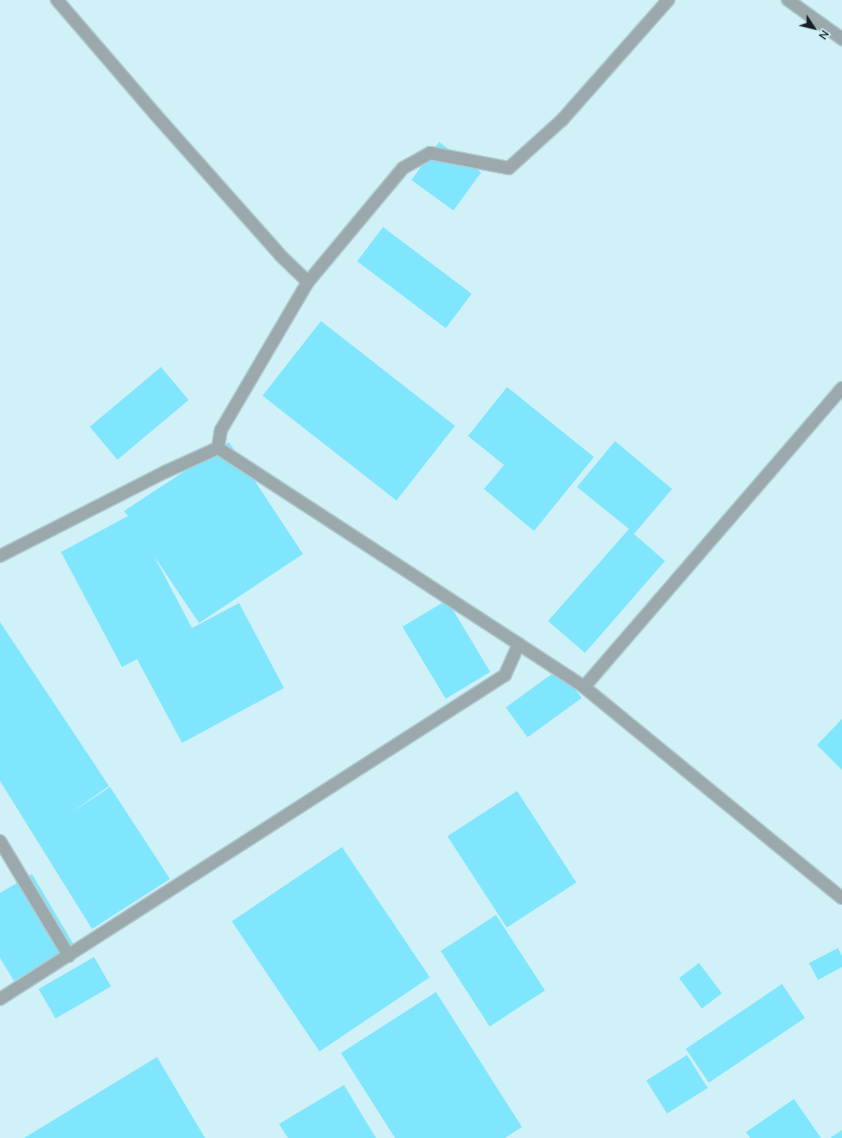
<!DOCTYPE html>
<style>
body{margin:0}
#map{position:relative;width:842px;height:1138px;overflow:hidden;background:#d1f1f9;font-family:Mulish,sans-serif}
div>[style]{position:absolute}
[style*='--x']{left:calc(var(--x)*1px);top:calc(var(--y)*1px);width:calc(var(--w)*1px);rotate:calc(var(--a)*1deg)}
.building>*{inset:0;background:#80e6fd;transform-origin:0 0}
.roads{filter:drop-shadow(1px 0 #afcbd2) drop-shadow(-1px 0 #afcbd2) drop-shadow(0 1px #afcbd2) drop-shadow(0 -1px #afcbd2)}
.minor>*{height:12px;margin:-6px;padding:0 6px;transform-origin:6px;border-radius:6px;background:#9ca9ac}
span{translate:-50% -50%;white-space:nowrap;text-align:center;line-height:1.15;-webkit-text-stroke:3px #d1f1f9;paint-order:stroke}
.north{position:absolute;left:794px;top:8px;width:40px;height:40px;-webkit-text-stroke:3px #d1f1f9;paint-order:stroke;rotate:125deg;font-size:11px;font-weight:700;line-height:16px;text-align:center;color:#142023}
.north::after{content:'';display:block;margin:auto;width:14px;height:18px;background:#142023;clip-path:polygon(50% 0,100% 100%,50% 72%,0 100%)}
</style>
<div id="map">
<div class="building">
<div style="left:439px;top:142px;width:52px;height:47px;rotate:36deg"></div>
<div style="left:383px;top:227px;width:111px;height:43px;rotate:37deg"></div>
<div style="left:321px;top:321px;width:170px;height:95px;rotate:38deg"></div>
<div style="left:161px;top:367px;width:43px;height:93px;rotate:50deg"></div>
<div style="clip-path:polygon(507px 387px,594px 457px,534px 531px,484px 489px,504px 465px,468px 436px)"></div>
<div style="clip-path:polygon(615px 441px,672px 489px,634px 534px,665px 561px,585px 653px,548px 621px,629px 529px,577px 487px)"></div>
<div style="clip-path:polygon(229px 442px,303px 554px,199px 623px,154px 556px,192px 628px,239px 603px,284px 688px,182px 743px,137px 659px,122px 667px,61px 552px,128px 516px,124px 511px)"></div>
<div style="left:447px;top:600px;width:84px;height:52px;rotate:59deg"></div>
<div style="clip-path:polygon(0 622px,109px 786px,69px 814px,110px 787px,170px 879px,92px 929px,0 781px)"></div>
<div style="left:560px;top:668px;width:37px;height:67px;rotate:54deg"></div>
<div style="clip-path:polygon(842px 719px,842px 770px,817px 745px)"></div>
<div style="left:517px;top:791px;width:109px;height:83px;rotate:57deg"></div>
<div style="left:342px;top:847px;width:157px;height:133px;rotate:56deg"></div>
<div style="clip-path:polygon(32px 874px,74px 945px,14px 981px,0 958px,0 893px)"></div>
<div style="left:496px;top:915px;width:90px;height:66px;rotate:57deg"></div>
<div style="clip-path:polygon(838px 948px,842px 956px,842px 967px,818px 980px,809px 963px)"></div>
<div style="left:94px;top:957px;width:34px;height:64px;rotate:60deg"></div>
<div style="left:699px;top:963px;width:38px;height:25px;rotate:53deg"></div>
<div style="left:782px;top:984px;width:41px;height:116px;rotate:56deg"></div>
<div style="clip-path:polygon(436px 992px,522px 1127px,505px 1138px,395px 1138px,341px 1053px)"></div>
<div style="left:687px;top:1055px;width:39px;height:48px;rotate:58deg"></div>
<div style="clip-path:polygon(157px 1057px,205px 1138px,24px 1138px)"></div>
<div style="clip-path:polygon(344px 1085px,376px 1138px,288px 1138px,279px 1124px)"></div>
<div style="clip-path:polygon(794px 1099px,821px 1138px,750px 1138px,746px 1132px)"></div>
<div style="clip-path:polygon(842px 1130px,842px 1138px,830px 1138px)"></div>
</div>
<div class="roads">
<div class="minor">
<div style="--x:57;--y:0;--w:150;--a:49.3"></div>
<div style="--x:155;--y:114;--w:188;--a:48.4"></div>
<div style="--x:280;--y:255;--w:39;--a:44"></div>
<div style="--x:788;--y:0;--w:67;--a:35.8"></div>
<div style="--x:218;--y:448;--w:18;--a:-81"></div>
<div style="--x:221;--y:430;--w:172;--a:-59.6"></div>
<div style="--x:308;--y:282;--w:148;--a:-50.2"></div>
<div style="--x:403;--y:168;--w:31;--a:-29"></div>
<div style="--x:430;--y:153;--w:80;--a:10.8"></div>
<div style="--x:509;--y:168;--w:72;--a:-42.2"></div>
<div style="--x:562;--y:120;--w:160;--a:-48.5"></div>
<div style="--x:0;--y:556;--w:185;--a:-27"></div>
<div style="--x:165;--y:472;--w:58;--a:-24.4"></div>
<div style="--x:218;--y:448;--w:437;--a:33.1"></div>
<div style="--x:584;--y:687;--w:333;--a:39.3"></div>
<div style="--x:584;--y:687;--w:395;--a:-49.2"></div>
<div style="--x:0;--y:841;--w:134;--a:59"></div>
<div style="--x:0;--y:999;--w:600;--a:-32.68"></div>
<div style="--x:505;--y:675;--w:34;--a:-66"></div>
</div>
</div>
<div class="north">N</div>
</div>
